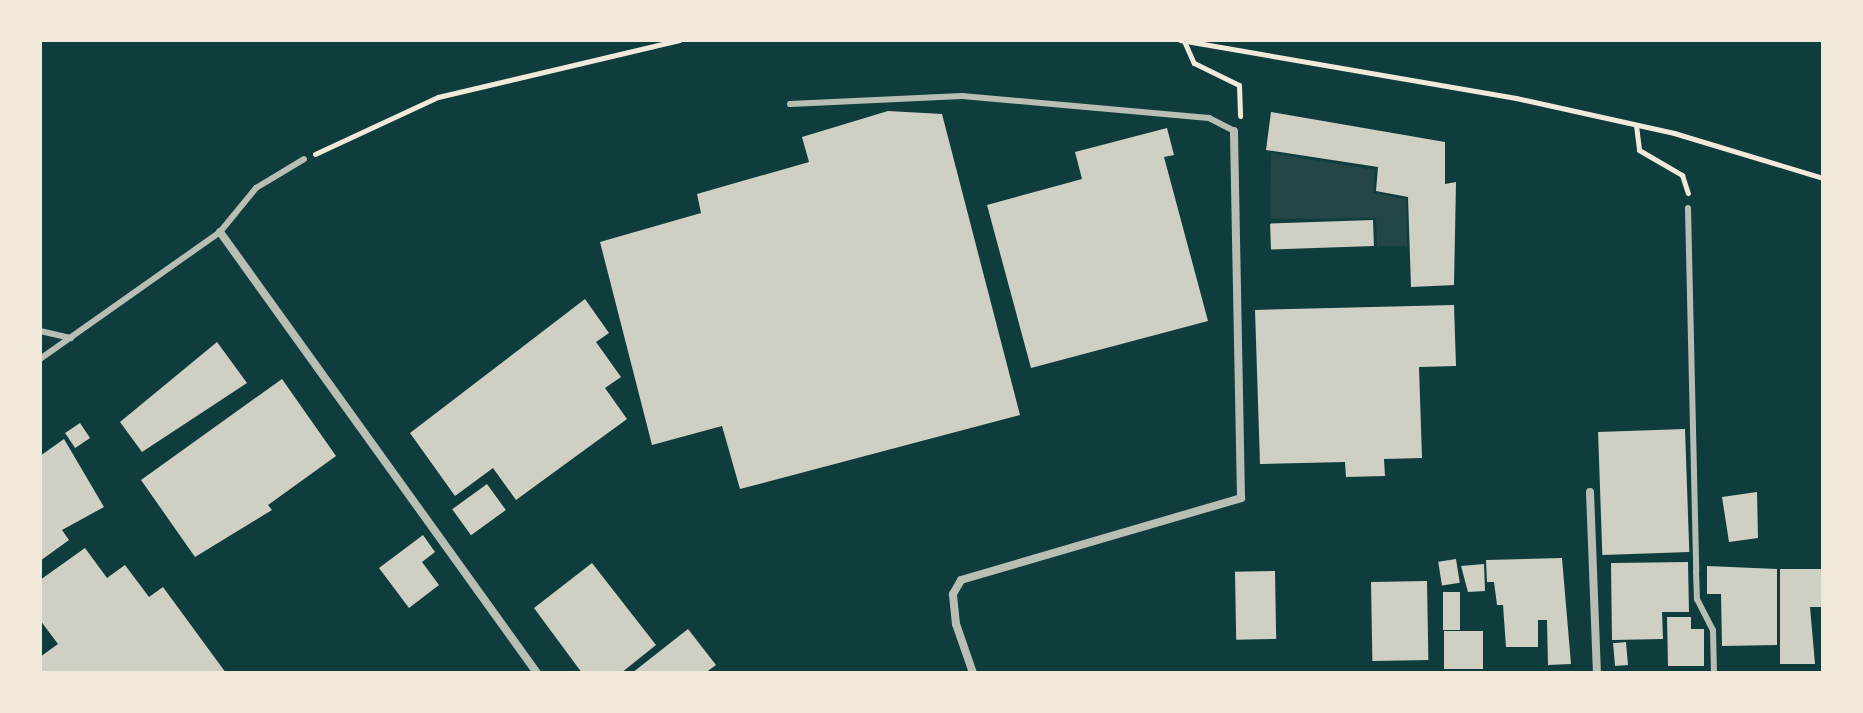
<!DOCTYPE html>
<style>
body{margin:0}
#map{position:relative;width:1863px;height:713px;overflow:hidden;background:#0f3d3e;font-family:Overpass,sans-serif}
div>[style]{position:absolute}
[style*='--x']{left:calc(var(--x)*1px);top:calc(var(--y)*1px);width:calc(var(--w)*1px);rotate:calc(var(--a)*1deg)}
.green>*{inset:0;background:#244646}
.building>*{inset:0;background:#cfcfc3;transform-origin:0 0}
.path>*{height:5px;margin:-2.5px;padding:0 2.5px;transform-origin:2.5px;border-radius:2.5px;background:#f1e9da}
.service>*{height:6px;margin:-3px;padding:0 3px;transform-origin:3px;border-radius:3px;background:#b8beb3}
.minor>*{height:8px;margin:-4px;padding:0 4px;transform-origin:4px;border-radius:4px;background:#b8beb3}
span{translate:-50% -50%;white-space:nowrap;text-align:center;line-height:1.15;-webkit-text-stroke:7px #f1e9da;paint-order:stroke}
.frame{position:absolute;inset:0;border:42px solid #f1e9da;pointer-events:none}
</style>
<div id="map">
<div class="green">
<div style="clip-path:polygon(1271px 153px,1375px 170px,1373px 193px,1406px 199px,1407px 246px,1377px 246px,1376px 218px,1270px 219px)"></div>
</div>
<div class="building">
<div style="clip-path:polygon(888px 111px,942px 114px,1020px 415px,740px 489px,722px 426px,652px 445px,600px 242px,701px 213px,697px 194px,809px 162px,802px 137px)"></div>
<div style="clip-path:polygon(1271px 112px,1445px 142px,1445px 184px,1456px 182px,1454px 285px,1411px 287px,1408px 197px,1376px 191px,1378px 167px,1266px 150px)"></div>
<div style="clip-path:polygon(1167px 128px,1174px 155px,1164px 157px,1208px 321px,1031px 368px,987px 205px,1082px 179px,1075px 152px)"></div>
<div style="left:1373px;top:220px;width:26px;height:103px;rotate:88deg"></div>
<div style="clip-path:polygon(585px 299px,609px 333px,596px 342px,621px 377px,605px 388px,627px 419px,516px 500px,493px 468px,455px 496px,410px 433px)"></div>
<div style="clip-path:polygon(1454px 305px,1456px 366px,1419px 367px,1422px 458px,1384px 459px,1385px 476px,1346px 477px,1345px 462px,1260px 464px,1255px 310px)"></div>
<div style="clip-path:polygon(217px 342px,247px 383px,142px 452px,120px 422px)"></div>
<div style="clip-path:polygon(282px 379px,336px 456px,268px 505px,272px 510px,195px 557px,141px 480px)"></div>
<div style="left:80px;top:423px;width:18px;height:18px;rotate:56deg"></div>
<div style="left:1685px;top:429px;width:123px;height:87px;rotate:88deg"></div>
<div style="clip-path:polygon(64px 439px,104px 507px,62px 530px,69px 540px,40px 561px,40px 456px)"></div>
<div style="left:487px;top:484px;width:32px;height:43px;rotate:54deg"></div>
<div style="clip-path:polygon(1757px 492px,1758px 538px,1729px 542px,1722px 497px)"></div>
<div style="clip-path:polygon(423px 535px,435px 552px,422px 562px,439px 585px,409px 608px,379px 568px)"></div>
<div style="clip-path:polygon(85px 548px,107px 578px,125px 565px,149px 597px,163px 587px,226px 673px,40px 673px,40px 657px,58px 644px,40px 620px,40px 580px)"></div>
<div style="clip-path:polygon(1562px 558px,1571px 664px,1548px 665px,1547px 620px,1538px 620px,1538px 647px,1506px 647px,1503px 605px,1497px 605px,1494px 582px,1487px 582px,1486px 560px)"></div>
<div style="left:1456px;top:559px;width:24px;height:18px;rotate:81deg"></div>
<div style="clip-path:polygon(1688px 562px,1689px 612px,1662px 612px,1663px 639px,1612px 640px,1611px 563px)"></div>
<div style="clip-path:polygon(592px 563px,656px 645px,621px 673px,582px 673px,534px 608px)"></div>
<div style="clip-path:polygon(1484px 564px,1485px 591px,1468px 592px,1461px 566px)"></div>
<div style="clip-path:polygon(1707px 566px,1777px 569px,1777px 645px,1722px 646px,1721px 594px,1707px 594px)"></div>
<div style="clip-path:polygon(1780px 569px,1823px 569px,1823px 607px,1810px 607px,1815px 664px,1780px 664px)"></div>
<div style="left:1275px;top:571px;width:68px;height:40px;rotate:89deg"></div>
<div style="left:1427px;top:581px;width:79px;height:56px;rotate:89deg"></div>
<div style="left:1443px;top:592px;width:17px;height:38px"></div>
<div style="clip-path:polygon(1667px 617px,1691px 617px,1691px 629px,1704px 629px,1704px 666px,1668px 666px)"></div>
<div style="clip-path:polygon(688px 629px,716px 665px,705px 673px,632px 673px)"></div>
<div style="left:1444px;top:631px;width:39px;height:38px"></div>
<div style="left:1626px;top:642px;width:23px;height:13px;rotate:85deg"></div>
</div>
<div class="path">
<div style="--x:1180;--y:40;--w:341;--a:9.8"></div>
<div style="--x:1516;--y:98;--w:162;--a:12.5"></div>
<div style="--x:1674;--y:133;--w:156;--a:16.8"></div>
<div style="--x:1184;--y:41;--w:24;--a:66"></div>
<div style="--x:1194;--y:63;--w:50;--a:26.1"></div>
<div style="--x:1239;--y:85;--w:31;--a:88"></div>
<div style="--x:1636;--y:125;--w:25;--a:83"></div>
<div style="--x:1639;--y:150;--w:50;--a:30.2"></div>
<div style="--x:1682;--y:175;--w:19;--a:72"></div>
<div style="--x:315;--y:154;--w:136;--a:-24.9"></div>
<div style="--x:438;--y:97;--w:248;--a:-13.3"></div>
</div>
<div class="service">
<div style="--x:790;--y:104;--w:172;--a:-2.7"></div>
<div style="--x:962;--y:96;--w:248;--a:5.1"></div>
<div style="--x:1209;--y:118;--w:28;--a:27"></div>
<div style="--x:1688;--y:208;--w:363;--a:88.7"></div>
<div style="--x:1696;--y:571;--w:28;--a:88"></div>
<div style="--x:1697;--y:599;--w:35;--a:63"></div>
<div style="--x:1713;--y:630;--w:43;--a:88.7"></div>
<div style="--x:40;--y:331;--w:32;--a:13"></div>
<div style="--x:40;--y:359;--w:220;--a:-35.2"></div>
<div style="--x:220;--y:232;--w:57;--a:-50.7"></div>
<div style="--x:256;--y:188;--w:56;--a:-31.1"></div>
</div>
<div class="minor">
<div style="--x:220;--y:232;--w:543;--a:54.29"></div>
<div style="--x:1590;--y:492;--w:181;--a:87.8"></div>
<div style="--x:973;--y:673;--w:52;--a:-109.1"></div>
<div style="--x:956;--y:624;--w:30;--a:-96"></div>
<div style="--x:953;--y:594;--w:16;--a:-60"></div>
<div style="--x:961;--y:580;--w:292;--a:-16.3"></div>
<div style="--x:1241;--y:498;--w:367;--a:-91.1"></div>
</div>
<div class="frame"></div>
</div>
